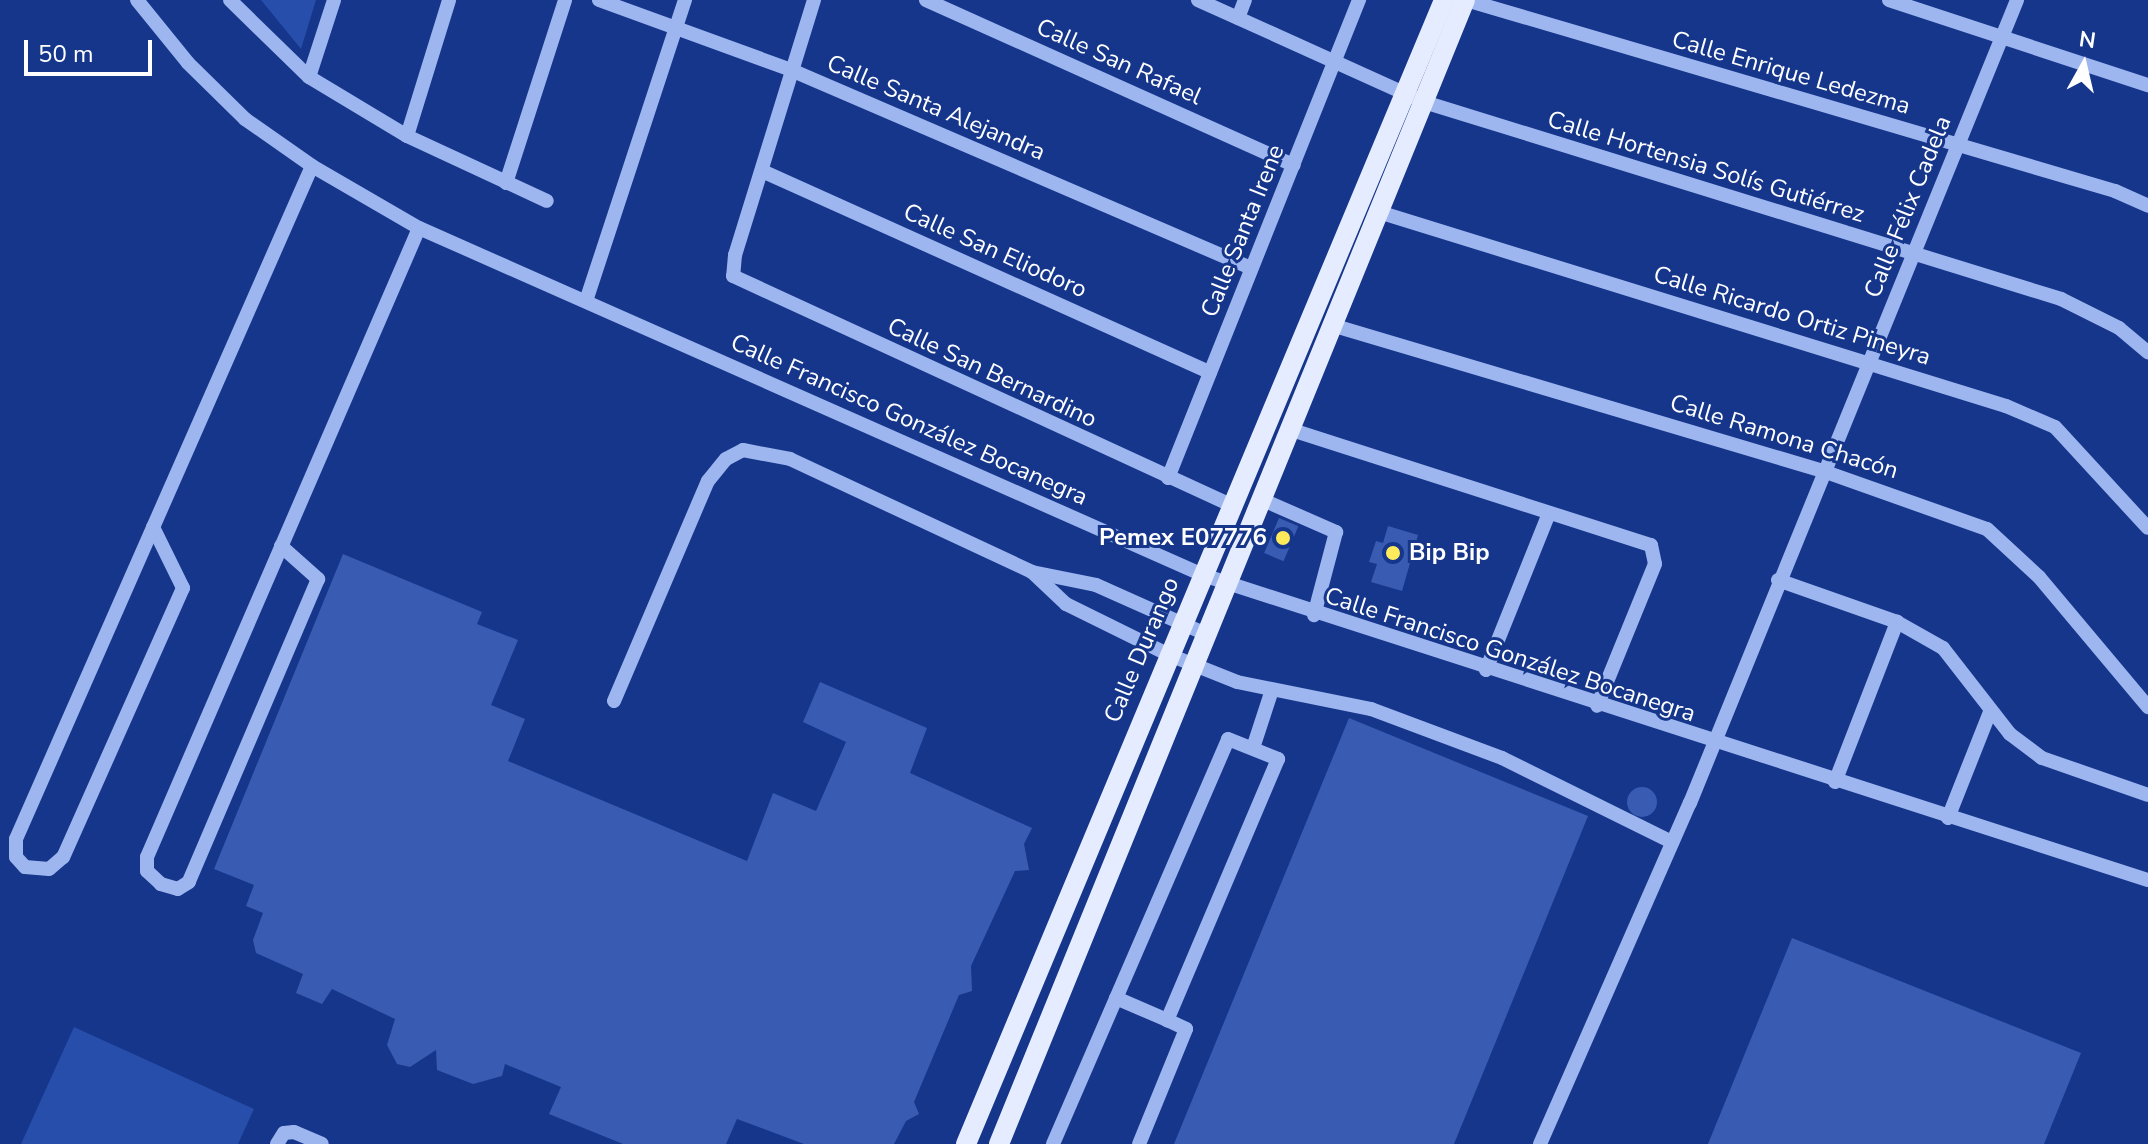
<!DOCTYPE html>
<meta charset="utf-8">
<style>
body{margin:0}
#map{position:relative;width:2148px;height:1144px;overflow:hidden;background:#15368b;font-family:"Nunito Sans",sans-serif}
div>[style]{position:absolute}
[style*='--x']{left:calc(var(--x)*1px);top:calc(var(--y)*1px);width:calc(var(--w)*1px);rotate:calc(var(--a)*1deg)}
.green>*{inset:0;background:#274eaa}
.building>*{inset:0;background:#395cb2;transform-origin:0 0}
.round{border-radius:50%}
.minor>*{height:14px;margin:-7px;padding:0 7px;transform-origin:7px;border-radius:7px;background:#9eb6ef}
.major>*{height:20px;margin:-10px;padding:0 10px;transform-origin:10px;border-radius:10px;background:#e6ecff}
.dots>*{width:22px;height:22px;translate:-50% -50%;box-sizing:border-box;border:4px solid #15368b;border-radius:50%}
span{translate:-50% -50%;white-space:nowrap;text-align:center;line-height:1.15;-webkit-text-stroke:6px #15368b;paint-order:stroke}
.street-label{font-size:24px;color:#fff}
.poi-label{font-size:24px;color:#fff;font-weight:700}
.right{translate:-100% -50%;text-align:right}
.left{translate:0 -50%;text-align:left}
.north{position:absolute;left:2044px;top:24px;width:80px;height:80px;-webkit-text-stroke:6px #15368b;paint-order:stroke;rotate:8deg;font-size:22px;font-weight:700;line-height:32px;text-align:center;color:#fff}
.north::after{content:'';display:block;margin:auto;width:28px;height:36px;background:#fff;clip-path:polygon(50% 0,100% 100%,50% 72%,0 100%)}
.scale{position:absolute;left:24px;top:40px;width:128px;height:36px;box-sizing:border-box;border:4px solid #fff;border-top:0;padding-left:10px;font-size:24px;line-height:28px;white-space:nowrap;color:#fff;-webkit-text-stroke:6px #15368b;paint-order:stroke}
</style>
<div id="map">
<div class="green">
<div style="clip-path:polygon(261px 0,316px 0,301px 49px)"></div>
<div style="clip-path:polygon(74px 1027px,254px 1109px,238px 1144px,21px 1144px)"></div>
</div>
<div class="building">
<div style="left:1279px;top:518px;width:21px;height:38px;rotate:23deg"></div>
<div style="clip-path:polygon(1388px 526px,1418px 535px,1402px 591px,1371px 582px,1377px 564px,1369px 562px,1376px 541px,1383px 543px)"></div>
<div style="clip-path:polygon(343px 554px,482px 612px,477px 624px,518px 640px,491px 705px,525px 719px,508px 761px,747px 861px,773px 793px,816px 811px,846px 742px,803px 722px,820px 682px,927px 728px,910px 773px,1032px 828px,1024px 844px,1029px 870px,1015px 871px,971px 966px,972px 991px,959px 995px,914px 1102px,919px 1114px,906px 1121px,894px 1144px,804px 1144px,737px 1119px,726px 1144px,623px 1144px,549px 1114px,561px 1087px,505px 1064px,502px 1076px,473px 1084px,437px 1070px,436px 1050px,410px 1067px,397px 1064px,387px 1045px,395px 1019px,332px 989px,322px 1004px,296px 993px,303px 974px,256px 953px,253px 940px,263px 913px,246px 906px,254px 885px,214px 869px)"></div>
<div style="clip-path:polygon(1349px 718px,1588px 816px,1454px 1144px,1174px 1144px)"></div>
<div class="round" style="left:1627px;top:787px;width:30px;height:30px"></div>
<div style="clip-path:polygon(1792px 938px,2081px 1053px,2044px 1144px,1708px 1144px)"></div>
</div>
<div class="minor">
<div style="--x:137;--y:0;--w:81;--a:51"></div>
<div style="--x:188;--y:63;--w:80;--a:44.5"></div>
<div style="--x:245;--y:119;--w:82;--a:35"></div>
<div style="--x:312;--y:166;--w:124;--a:30.1"></div>
<div style="--x:419;--y:228;--w:857;--a:23.87"></div>
<div style="--x:1203;--y:575;--w:993;--a:17.89"></div>
<div style="--x:230;--y:0;--w:110;--a:44.3"></div>
<div style="--x:309;--y:77;--w:114;--a:31"></div>
<div style="--x:407;--y:136;--w:154;--a:24.9"></div>
<div style="--x:599;--y:0;--w:204;--a:20"></div>
<div style="--x:791;--y:70;--w:501;--a:23.29"></div>
<div style="--x:814;--y:0;--w:267;--a:107.2"></div>
<div style="--x:735;--y:255;--w:21;--a:95"></div>
<div style="--x:733;--y:276;--w:550;--a:24.7"></div>
<div style="--x:926;--y:0;--w:403;--a:24.2"></div>
<div style="--x:1198;--y:0;--w:248;--a:24.3"></div>
<div style="--x:1424;--y:102;--w:667;--a:17.18"></div>
<div style="--x:2061;--y:299;--w:65;--a:26.6"></div>
<div style="--x:2119;--y:328;--w:38;--a:40"></div>
<div style="--x:1466;--y:0;--w:677;--a:16.4"></div>
<div style="--x:2115;--y:191;--w:36;--a:24"></div>
<div style="--x:1889;--y:0;--w:273;--a:18.2"></div>
<div style="--x:1238;--y:18;--w:19;--a:-69"></div>
<div style="--x:309;--y:77;--w:81;--a:-72"></div>
<div style="--x:407;--y:136;--w:142;--a:-72.8"></div>
<div style="--x:762;--y:171;--w:491;--a:24.2"></div>
<div style="--x:506;--y:183;--w:192;--a:-72.1"></div>
<div style="--x:1382;--y:213;--w:653;--a:17.19"></div>
<div style="--x:2006;--y:406;--w:53;--a:23.2"></div>
<div style="--x:2055;--y:427;--w:137;--a:47.4"></div>
<div style="--x:586;--y:301;--w:317;--a:-71.8"></div>
<div style="--x:1335;--y:326;--w:509;--a:16.55"></div>
<div style="--x:1823;--y:471;--w:174;--a:19.5"></div>
<div style="--x:1987;--y:529;--w:71;--a:42.7"></div>
<div style="--x:2039;--y:577;--w:170;--a:50"></div>
<div style="--x:1292;--y:430;--w:377;--a:17.8"></div>
<div style="--x:1651;--y:545;--w:19;--a:78"></div>
<div style="--x:1655;--y:564;--w:153;--a:112.2"></div>
<div style="--x:1168;--y:478;--w:515;--a:-68.22"></div>
<div style="--x:1263;--y:500;--w:80;--a:23.7"></div>
<div style="--x:1336;--y:532;--w:86;--a:104.8"></div>
<div style="--x:153;--y:527;--w:68;--a:63.8"></div>
<div style="--x:183;--y:588;--w:295;--a:114"></div>
<div style="--x:63;--y:857;--w:18;--a:139"></div>
<div style="--x:49;--y:869;--w:24;--a:-175"></div>
<div style="--x:25;--y:867;--w:13;--a:-132"></div>
<div style="--x:16;--y:857;--w:18;--a:-90"></div>
<div style="--x:16;--y:839;--w:735;--a:-66.26"></div>
<div style="--x:281;--y:546;--w:50;--a:41.7"></div>
<div style="--x:318;--y:579;--w:329;--a:113.1"></div>
<div style="--x:189;--y:882;--w:13;--a:148"></div>
<div style="--x:178;--y:889;--w:18;--a:-164"></div>
<div style="--x:161;--y:884;--w:19;--a:-137"></div>
<div style="--x:147;--y:871;--w:14;--a:-90"></div>
<div style="--x:147;--y:857;--w:685;--a:-66.61"></div>
<div style="--x:1032;--y:572;--w:47;--a:43.3"></div>
<div style="--x:1066;--y:604;--w:113;--a:26.3"></div>
<div style="--x:1167;--y:654;--w:75;--a:21.8"></div>
<div style="--x:1237;--y:682;--w:137;--a:11.4"></div>
<div style="--x:1371;--y:709;--w:140;--a:20.5"></div>
<div style="--x:1502;--y:758;--w:190;--a:26.3"></div>
<div style="--x:1778;--y:580;--w:126;--a:19.4"></div>
<div style="--x:1897;--y:622;--w:53;--a:29.5"></div>
<div style="--x:1943;--y:648;--w:109;--a:52.1"></div>
<div style="--x:2010;--y:734;--w:40;--a:37"></div>
<div style="--x:2042;--y:758;--w:112;--a:19.2"></div>
<div style="--x:1486;--y:670;--w:169;--a:-68.1"></div>
<div style="--x:614;--y:701;--w:239;--a:-66.9"></div>
<div style="--x:708;--y:481;--w:28;--a:-51"></div>
<div style="--x:726;--y:459;--w:19;--a:-28"></div>
<div style="--x:743;--y:450;--w:48;--a:10.8"></div>
<div style="--x:790;--y:459;--w:267;--a:25"></div>
<div style="--x:1032;--y:572;--w:65;--a:11.5"></div>
<div style="--x:1096;--y:585;--w:123;--a:24.1"></div>
<div style="--x:1253;--y:748;--w:61;--a:-71.9"></div>
<div style="--x:1835;--y:782;--w:172;--a:-68.8"></div>
<div style="--x:1948;--y:818;--w:114;--a:-68.4"></div>
<div style="--x:1116;--y:998;--w:56;--a:23.3"></div>
<div style="--x:277;--y:1144;--w:13;--a:-58"></div>
<div style="--x:284;--y:1133;--w:10;--a:-6"></div>
<div style="--x:294;--y:1132;--w:30;--a:23"></div>
<div style="--x:1053;--y:1144;--w:441;--a:-66.6"></div>
<div style="--x:1228;--y:739;--w:54;--a:21.8"></div>
<div style="--x:1278;--y:759;--w:284;--a:113"></div>
<div style="--x:1167;--y:1020;--w:21;--a:25"></div>
<div style="--x:1186;--y:1029;--w:124;--a:112.2"></div>
<div style="--x:1540;--y:1144;--w:373;--a:-66.3"></div>
<div style="--x:1690;--y:803;--w:867;--a:-67.84"></div>
</div>
<div class="major">
<div style="--x:966;--y:1144;--w:1240;--a:-67.32"></div>
<div style="--x:999;--y:1144;--w:1235;--a:-67.84"></div>
</div>
<div class="dots">
<div style="left:1283px;top:538px;background:#ffea5c"></div>
<div style="left:1393px;top:553px;background:#ffea5c"></div>
</div>
<div class="street-label">
<span style="left:1119px;top:62px;rotate:24deg">Calle San Rafael</span>
<span style="left:1791px;top:73px;rotate:16deg">Calle Enrique Ledezma</span>
<span style="left:936px;top:108px;rotate:23deg">Calle Santa Alejandra</span>
<span style="left:1706px;top:167px;rotate:17deg">Calle Hortensia Solís Gutiérrez</span>
<span style="left:1908px;top:207px;rotate:-68deg">Calle Félix Cadela</span>
<span style="left:1243px;top:231px;rotate:-68deg">Calle Santa Irene</span>
<span style="left:995px;top:251px;rotate:24deg">Calle San Eliodoro</span>
<span style="left:1792px;top:316px;rotate:17deg">Calle Ricardo Ortiz Pineyra</span>
<span style="left:992px;top:373px;rotate:25deg">Calle San Bernardino</span>
<span style="left:909px;top:420px;rotate:24deg">Calle Francisco González Bocanegra</span>
<span style="left:1784px;top:437px;rotate:17deg">Calle Ramona Chacón</span>
<span style="left:1142px;top:650px;rotate:-67deg">Calle Durango</span>
<span style="left:1510px;top:655px;rotate:18deg">Calle Francisco González Bocanegra</span>
</div>
<div class="poi-label">
<span class="right" style="left:1267px;top:538px">Pemex E07776</span>
<span class="left" style="left:1409px;top:553px">Bip Bip</span>
</div>
<div class="north">N</div>
<div class="scale">50 m</div>
</div>
